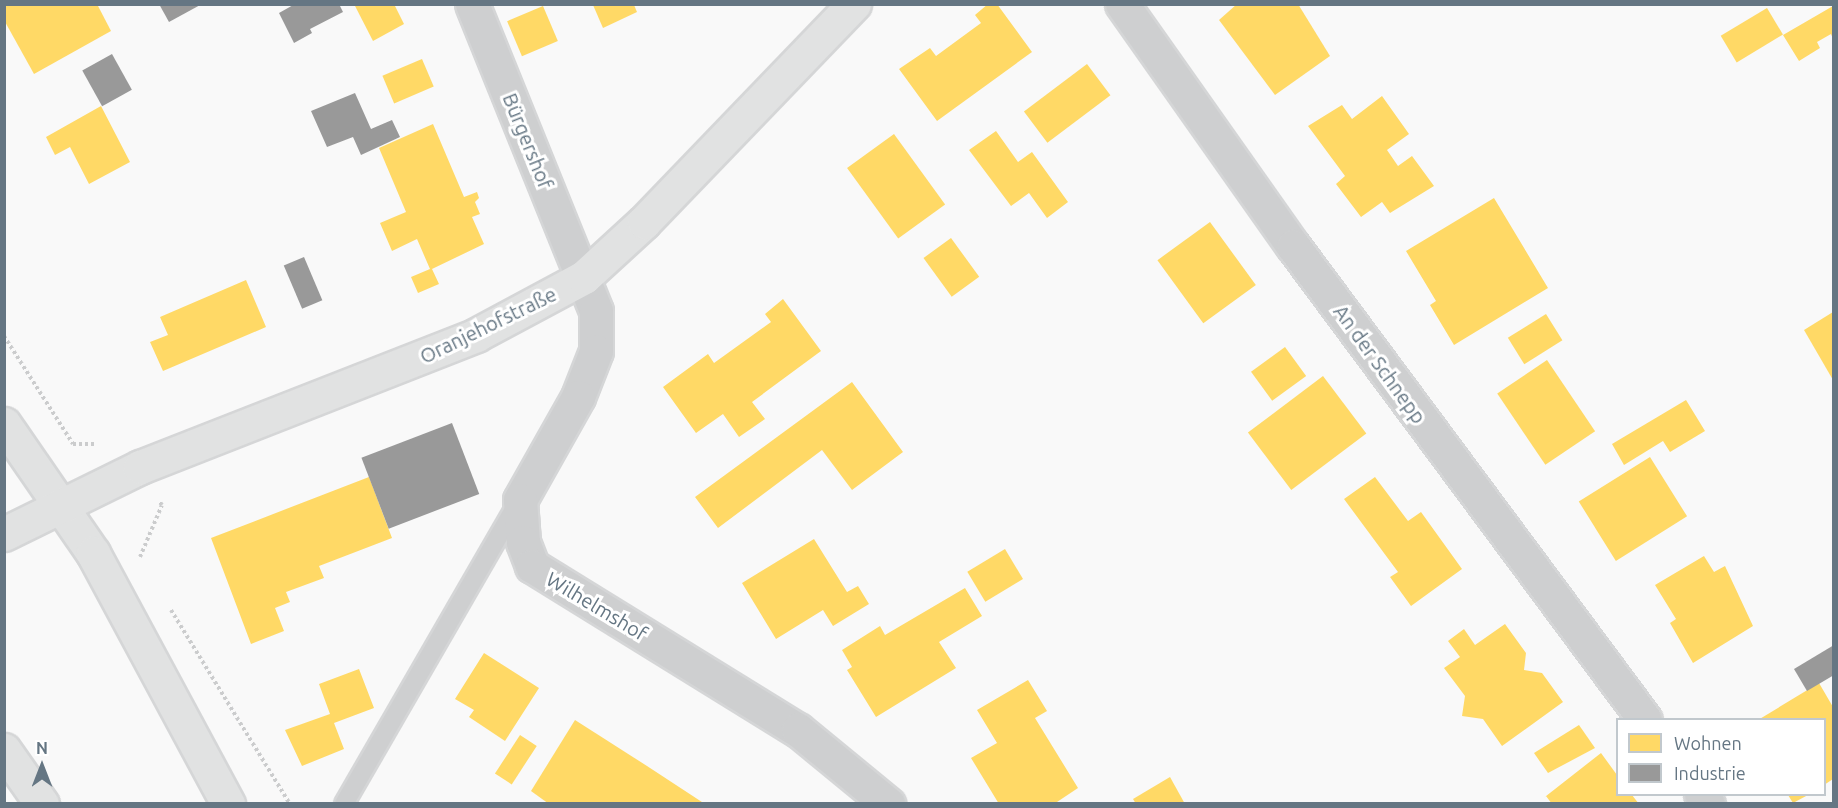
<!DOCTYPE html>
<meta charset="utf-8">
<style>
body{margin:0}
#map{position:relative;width:1838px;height:808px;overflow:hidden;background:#f9f9f9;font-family:Ubuntu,sans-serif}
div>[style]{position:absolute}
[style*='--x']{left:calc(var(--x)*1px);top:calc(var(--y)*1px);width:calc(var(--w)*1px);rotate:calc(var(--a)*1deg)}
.homes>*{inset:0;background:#ffd966;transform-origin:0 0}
.industry>*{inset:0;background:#999;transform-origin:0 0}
.path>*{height:4px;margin-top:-2px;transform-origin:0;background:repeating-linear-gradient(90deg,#cbcccd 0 3px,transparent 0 6px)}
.roads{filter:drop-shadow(2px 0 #d5d6d7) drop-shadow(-2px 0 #d5d6d7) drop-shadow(0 2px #d5d6d7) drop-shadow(0 -2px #d5d6d7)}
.lane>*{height:18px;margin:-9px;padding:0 9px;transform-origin:9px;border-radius:9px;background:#cecfd0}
.street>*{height:33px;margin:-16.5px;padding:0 16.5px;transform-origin:16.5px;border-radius:16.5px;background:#cecfd0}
.secondary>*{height:33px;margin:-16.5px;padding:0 16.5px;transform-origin:16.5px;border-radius:16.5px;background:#e1e2e2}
span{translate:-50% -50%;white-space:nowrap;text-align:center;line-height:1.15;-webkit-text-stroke:6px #fff;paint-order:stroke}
.street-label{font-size:20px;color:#657683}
.frame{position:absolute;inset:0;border:6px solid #657683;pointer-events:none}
.legend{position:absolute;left:1616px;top:718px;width:210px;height:78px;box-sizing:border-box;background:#fff;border:2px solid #c1c8cd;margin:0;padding:8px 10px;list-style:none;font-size:18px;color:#657683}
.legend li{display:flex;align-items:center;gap:12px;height:30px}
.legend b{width:30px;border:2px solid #c1c8cd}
.north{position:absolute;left:12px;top:736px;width:60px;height:60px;-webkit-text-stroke:4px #fff;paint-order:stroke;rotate:0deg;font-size:16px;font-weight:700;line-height:24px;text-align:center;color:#657683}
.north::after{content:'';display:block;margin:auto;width:21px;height:27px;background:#657683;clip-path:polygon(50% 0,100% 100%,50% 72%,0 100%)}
</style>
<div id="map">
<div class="homes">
<div style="clip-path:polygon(4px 4px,97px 4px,111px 31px,34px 74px,4px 20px)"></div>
<div style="clip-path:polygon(354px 4px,394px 4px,404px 24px,373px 41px)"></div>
<div style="clip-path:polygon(988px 4px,997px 4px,1032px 52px,937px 121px,899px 69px,930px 48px,936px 56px,981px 23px,975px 15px)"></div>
<div style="clip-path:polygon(1237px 4px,1298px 4px,1330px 56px,1275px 95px,1219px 20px)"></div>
<div style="clip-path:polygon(593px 5px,634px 5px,637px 12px,603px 28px)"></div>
<div style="left:543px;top:6px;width:38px;height:39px;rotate:67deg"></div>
<div style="clip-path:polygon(1833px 6px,1833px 39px,1831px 34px,1817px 42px,1820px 48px,1799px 61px,1783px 35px)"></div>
<div style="left:1767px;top:8px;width:31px;height:54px;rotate:59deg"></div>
<div style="left:422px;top:59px;width:30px;height:43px;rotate:67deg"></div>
<div style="left:1087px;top:64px;width:39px;height:79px;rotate:53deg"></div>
<div style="clip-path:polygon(1382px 96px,1409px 134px,1387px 150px,1398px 166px,1412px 156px,1434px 186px,1390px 213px,1382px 202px,1361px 217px,1336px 184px,1345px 176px,1308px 126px,1342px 105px,1352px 119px)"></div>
<div style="clip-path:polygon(101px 106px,130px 162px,89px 184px,70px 147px,55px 155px,46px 137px)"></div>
<div style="clip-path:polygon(433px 124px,464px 197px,477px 192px,479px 198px,475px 202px,480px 214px,472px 217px,484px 244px,432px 269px,439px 284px,418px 293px,411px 277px,430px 269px,417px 239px,392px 251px,380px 223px,406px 212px,379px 148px)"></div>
<div style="clip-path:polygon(996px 131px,1018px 162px,1032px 152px,1068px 202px,1047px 218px,1029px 193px,1011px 206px,969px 150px)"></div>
<div style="left:894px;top:134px;width:87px;height:58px;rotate:54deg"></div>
<div style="clip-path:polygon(1494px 198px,1548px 288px,1454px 345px,1430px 305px,1436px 301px,1406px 251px)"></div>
<div style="left:1210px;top:222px;width:78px;height:65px;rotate:54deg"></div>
<div style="left:951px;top:238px;width:48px;height:34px;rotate:54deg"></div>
<div style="clip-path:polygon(246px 280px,266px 327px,163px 371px,150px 342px,168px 335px,160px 317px)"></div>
<div style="clip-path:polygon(783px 299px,821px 351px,752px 402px,765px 419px,739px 437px,723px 414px,696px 433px,663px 387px,708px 354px,714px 363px,771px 322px,765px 314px)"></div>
<div style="clip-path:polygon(1833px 312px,1833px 380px,1804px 330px)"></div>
<div style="left:1546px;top:314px;width:31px;height:45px;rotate:58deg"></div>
<div style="left:1285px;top:347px;width:36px;height:42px;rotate:54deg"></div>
<div style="left:1547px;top:360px;width:86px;height:60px;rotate:56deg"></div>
<div style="left:1323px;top:376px;width:72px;height:94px;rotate:53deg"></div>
<div style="clip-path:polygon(852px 382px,903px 452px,852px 490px,822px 450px,718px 528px,695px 497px)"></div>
<div style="clip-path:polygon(1686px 400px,1705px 431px,1670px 452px,1663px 441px,1624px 465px,1612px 444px)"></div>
<div style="left:1650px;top:457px;width:70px;height:84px;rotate:58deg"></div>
<div style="clip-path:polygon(369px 477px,392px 538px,319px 566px,324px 578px,286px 592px,290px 602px,275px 608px,284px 631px,251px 644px,211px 538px)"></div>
<div style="clip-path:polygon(1375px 477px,1408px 521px,1421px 512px,1462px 569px,1411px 606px,1390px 577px,1398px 572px,1344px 499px)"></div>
<div style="clip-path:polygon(814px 539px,847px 592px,858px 586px,869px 604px,833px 626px,823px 610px,776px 639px,742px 583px)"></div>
<div style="left:1005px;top:549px;width:35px;height:44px;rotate:59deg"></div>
<div style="clip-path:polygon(1704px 556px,1714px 572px,1725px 566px,1753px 626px,1693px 663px,1670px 623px,1676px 619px,1655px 585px)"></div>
<div style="clip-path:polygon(965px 588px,982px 616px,939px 642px,956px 668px,876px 717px,847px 670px,852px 667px,842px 650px,880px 626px,885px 635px)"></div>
<div style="clip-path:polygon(1505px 624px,1526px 653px,1524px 670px,1542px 673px,1563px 702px,1502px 746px,1483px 719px,1462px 716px,1465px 696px,1444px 668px,1460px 657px,1448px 641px,1464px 629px,1475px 645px)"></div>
<div style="clip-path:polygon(484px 653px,539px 688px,505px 741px,469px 717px,474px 710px,455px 699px)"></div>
<div style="clip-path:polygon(359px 669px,374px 708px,334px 723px,344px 749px,302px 766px,285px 730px,330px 714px,319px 684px)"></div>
<div style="clip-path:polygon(1028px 680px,1047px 711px,1035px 718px,1078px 788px,1054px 804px,999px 804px,971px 758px,997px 743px,977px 710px)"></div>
<div style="clip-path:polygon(1819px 683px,1833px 707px,1833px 779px,1824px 785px,1824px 720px,1758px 720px)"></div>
<div style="clip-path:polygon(575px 720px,647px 766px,705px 804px,549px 804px,531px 791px)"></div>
<div style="clip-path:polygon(1579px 725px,1595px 748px,1548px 773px,1534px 753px)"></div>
<div style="left:520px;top:735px;width:20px;height:46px;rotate:33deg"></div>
<div style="clip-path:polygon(1601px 753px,1617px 775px,1617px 795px,1632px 795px,1639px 804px,1552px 804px,1546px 796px,1541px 800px)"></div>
<div style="clip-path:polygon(1170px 777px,1185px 804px,1136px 804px,1133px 799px)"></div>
<div style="clip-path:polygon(1788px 795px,1808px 795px,1793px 803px)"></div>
</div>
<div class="industry">
<div style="clip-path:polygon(159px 4px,202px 4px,169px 22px)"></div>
<div style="clip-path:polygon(295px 4px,339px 4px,343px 12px,310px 29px,312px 33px,294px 43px,279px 13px)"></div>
<div style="left:112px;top:54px;width:41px;height:34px;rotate:61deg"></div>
<div style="clip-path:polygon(355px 93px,371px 129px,392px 120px,400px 137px,361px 155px,353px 137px,327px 147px,311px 111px)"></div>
<div style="left:304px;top:257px;width:47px;height:22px;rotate:67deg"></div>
<div style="left:452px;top:423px;width:76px;height:97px;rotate:69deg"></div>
<div style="clip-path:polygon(1834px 645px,1834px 675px,1807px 691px,1794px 669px)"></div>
</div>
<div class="path">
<div style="--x:4;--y:336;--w:128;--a:57.4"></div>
<div style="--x:73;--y:444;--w:21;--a:0"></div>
<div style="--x:140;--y:557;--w:56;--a:-67.1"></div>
<div style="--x:162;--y:505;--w:5;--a:-127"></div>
<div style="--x:171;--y:610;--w:228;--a:58.5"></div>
</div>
<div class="roads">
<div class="lane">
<div style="--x:344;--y:804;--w:346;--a:-60"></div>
</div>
<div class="street">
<div style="--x:472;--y:4;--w:331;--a:68"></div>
<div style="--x:596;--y:311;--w:40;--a:90"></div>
<div style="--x:596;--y:351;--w:49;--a:111.4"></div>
<div style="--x:578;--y:397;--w:118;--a:119.4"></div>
<div style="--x:520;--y:500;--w:42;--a:85.9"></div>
<div style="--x:523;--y:542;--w:26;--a:69"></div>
<div style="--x:532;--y:566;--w:312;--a:31.7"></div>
<div style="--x:798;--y:730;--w:117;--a:39.4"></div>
<div style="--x:1122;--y:4;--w:296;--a:54.8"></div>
<div style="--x:1293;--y:246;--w:590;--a:53.4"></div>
<div style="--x:1701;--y:794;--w:12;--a:55"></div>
</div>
<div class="secondary">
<div style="--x:4;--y:424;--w:157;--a:55.4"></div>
<div style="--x:93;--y:553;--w:285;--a:61.7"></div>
<div style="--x:4;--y:534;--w:152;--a:-26.2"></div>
<div style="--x:140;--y:467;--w:361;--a:-21.4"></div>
<div style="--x:476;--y:335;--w:123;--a:-28.2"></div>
<div style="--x:584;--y:277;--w:81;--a:-42.5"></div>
<div style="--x:644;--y:222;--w:303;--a:-46.1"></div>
<div style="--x:4;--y:750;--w:66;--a:54.9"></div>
</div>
</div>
<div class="street-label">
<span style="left:528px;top:141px;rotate:68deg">Bürgershof</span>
<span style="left:488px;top:325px;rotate:-26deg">Oranjehofstraße</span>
<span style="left:1380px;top:364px;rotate:54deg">An der Schnepp</span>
<span style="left:597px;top:606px;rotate:31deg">Wilhelmshof</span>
</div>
<div class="frame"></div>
<ul class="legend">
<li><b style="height:16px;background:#ffd966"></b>Wohnen</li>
<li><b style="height:16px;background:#999"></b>Industrie</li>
</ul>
<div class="north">N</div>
</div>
